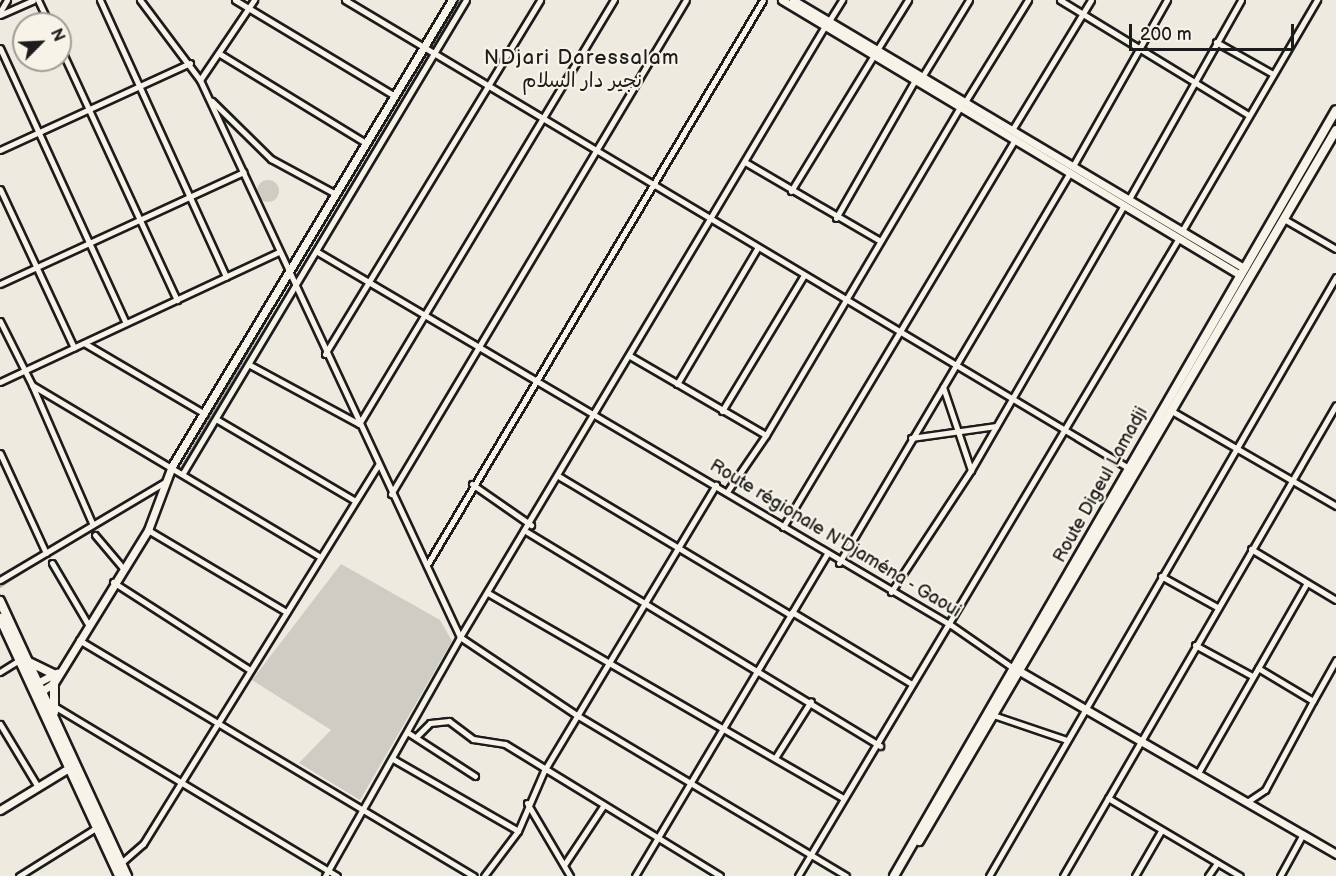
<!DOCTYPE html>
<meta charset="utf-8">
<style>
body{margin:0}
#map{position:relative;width:1336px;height:876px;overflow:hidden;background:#eeeae0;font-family:"Balsamiq Sans","Playpen Sans Arabic",sans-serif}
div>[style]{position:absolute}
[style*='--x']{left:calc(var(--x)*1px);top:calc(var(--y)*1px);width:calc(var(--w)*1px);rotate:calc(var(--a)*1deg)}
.green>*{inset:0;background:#cfccc3}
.round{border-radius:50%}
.stream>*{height:1.5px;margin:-0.75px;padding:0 0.75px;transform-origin:0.75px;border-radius:0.75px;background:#a6a39d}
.roads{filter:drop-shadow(2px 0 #1c1c1c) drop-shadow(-2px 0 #1c1c1c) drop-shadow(0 2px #1c1c1c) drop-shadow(0 -2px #1c1c1c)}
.minor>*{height:5px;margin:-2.5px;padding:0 2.5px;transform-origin:2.5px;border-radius:2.5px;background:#f7f3e8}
.tertiary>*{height:7px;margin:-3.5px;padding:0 3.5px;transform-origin:3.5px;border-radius:3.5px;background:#f7f3e8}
.secondary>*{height:8px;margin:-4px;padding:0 4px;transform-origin:4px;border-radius:4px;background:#f7f3e8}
.primary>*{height:8px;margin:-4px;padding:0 4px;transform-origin:4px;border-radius:4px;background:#f7f3e8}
span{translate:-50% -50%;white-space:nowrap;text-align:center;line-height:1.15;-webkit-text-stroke:4.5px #f7f3e8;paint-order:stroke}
.street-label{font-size:18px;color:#1c1c1c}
.neighbourhood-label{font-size:20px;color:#1c1c1c;letter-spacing:1.5px}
.north{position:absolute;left:12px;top:12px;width:60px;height:60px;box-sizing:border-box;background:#f7f3e8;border:2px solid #9f9d96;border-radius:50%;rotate:66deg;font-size:16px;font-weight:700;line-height:24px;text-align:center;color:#1c1c1c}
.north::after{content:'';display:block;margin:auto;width:21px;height:27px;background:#1c1c1c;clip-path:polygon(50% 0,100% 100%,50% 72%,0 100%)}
.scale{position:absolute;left:1129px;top:24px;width:165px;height:27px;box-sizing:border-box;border:3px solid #1c1c1c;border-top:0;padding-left:8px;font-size:18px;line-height:21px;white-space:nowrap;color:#1c1c1c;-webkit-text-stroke:4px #f7f3e8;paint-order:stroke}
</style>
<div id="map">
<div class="green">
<div class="round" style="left:257px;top:180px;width:22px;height:22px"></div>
<div style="clip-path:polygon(341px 564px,440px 620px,452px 641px,360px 800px,299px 763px,331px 730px,252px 680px)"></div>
</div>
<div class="stream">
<div style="--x:431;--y:48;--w:56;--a:-58.9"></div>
<div style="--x:294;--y:274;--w:259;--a:-58.9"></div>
<div style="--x:180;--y:470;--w:220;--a:-59.9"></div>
<div style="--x:0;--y:587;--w:106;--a:-32.6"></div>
</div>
<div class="roads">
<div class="minor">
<div style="--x:38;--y:0;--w:26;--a:65"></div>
<div style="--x:100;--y:0;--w:304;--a:65.5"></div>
<div style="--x:140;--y:0;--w:100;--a:53.1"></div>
<div style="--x:200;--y:80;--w:615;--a:64.98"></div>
<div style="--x:460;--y:637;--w:142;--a:33.8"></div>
<div style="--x:578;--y:716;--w:312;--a:30.8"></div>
<div style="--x:235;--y:0;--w:184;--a:31"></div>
<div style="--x:345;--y:0;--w:917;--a:30.85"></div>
<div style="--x:1060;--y:0;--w:219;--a:31.4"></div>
<div style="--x:0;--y:12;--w:14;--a:-60"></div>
<div style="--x:0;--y:15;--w:36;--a:-24"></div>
<div style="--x:829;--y:21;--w:25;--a:-58"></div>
<div style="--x:1216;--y:42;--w:63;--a:29.4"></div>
<div style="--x:60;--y:47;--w:279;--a:65.2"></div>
<div style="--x:0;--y:48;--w:302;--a:65.4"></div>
<div style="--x:877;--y:50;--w:59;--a:-58.2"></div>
<div style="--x:220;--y:54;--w:169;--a:31.4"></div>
<div style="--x:922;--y:77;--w:90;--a:-58.6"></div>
<div style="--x:200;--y:80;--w:97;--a:-56"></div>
<div style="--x:212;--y:101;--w:83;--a:44.5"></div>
<div style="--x:271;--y:159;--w:72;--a:28.4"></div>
<div style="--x:965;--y:102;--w:120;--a:-58.3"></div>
<div style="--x:1012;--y:130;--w:152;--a:-58.7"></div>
<div style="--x:0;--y:150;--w:209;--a:-24.6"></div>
<div style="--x:745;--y:162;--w:156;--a:30.3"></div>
<div style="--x:1073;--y:166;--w:191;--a:-60.5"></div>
<div style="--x:0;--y:189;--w:175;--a:65"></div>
<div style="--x:791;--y:191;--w:159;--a:-58.6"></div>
<div style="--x:1129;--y:199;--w:228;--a:-60.6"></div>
<div style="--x:836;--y:218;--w:159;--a:-60.2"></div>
<div style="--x:1284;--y:219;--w:60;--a:30"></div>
<div style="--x:1182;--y:231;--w:268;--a:-59.7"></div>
<div style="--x:316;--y:251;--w:737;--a:30.5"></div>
<div style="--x:951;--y:625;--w:75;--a:34.7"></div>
<div style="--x:0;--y:284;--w:268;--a:-24.7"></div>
<div style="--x:0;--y:321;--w:72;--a:63.4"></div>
<div style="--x:32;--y:385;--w:335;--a:30.8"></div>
<div style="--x:84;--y:343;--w:140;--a:30.4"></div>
<div style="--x:325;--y:354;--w:414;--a:-58.7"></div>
<div style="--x:630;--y:356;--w:157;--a:30.2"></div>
<div style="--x:766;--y:435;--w:69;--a:124.4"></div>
<div style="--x:250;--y:365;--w:124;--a:28.4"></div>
<div style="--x:359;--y:424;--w:495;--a:-59"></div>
<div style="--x:0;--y:382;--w:308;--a:-25"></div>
<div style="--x:677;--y:384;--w:159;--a:-59.4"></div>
<div style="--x:32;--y:385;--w:150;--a:66.5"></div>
<div style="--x:943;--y:387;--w:88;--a:71.4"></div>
<div style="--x:1170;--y:410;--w:192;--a:30"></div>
<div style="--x:722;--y:411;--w:159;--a:-58.9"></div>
<div style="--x:216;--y:419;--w:161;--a:30.5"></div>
<div style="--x:766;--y:435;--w:381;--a:-59.4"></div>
<div style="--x:911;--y:438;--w:86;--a:-8"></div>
<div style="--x:0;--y:453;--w:110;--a:65.3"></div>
<div style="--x:183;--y:473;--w:551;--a:-59.11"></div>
<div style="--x:560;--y:477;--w:269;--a:30.9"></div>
<div style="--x:472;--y:484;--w:72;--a:34.8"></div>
<div style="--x:391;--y:494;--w:575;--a:-59.16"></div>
<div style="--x:783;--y:527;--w:451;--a:-59.1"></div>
<div style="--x:148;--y:530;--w:161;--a:30.7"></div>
<div style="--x:527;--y:532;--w:413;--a:31.2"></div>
<div style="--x:95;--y:535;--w:42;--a:49.8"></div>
<div style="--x:1251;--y:549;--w:99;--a:31"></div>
<div style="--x:52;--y:563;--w:71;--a:59.5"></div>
<div style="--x:839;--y:563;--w:453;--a:-59.4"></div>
<div style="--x:427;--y:565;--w:657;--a:-59.26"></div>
<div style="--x:1161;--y:576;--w:64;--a:29"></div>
<div style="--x:0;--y:580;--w:194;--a:-30.7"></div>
<div style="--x:113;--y:582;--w:163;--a:32.7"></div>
<div style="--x:891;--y:592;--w:146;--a:-56.7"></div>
<div style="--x:971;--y:470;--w:306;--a:-60"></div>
<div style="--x:488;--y:593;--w:410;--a:30"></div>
<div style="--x:792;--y:612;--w:140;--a:31"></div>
<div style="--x:79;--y:640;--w:460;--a:30.9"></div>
<div style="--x:1195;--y:645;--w:65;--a:28.5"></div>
<div style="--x:0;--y:672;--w:22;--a:-32"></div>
<div style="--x:1313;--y:701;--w:47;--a:-60.7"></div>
<div style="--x:54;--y:706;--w:330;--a:31"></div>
<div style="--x:996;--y:716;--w:75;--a:18.7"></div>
<div style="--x:0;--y:724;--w:74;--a:58.9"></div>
<div style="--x:407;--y:732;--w:81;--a:32.9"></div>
<div style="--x:417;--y:736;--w:18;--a:-45"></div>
<div style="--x:430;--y:723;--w:19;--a:-6"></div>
<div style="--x:449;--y:721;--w:30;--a:37"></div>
<div style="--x:473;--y:739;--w:32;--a:9"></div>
<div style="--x:505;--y:744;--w:252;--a:31.5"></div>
<div style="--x:775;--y:758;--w:67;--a:-57.7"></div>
<div style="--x:393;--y:759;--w:144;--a:29.9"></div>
<div style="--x:1198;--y:773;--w:219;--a:-60.2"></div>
<div style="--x:1108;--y:798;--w:153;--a:30.6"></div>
<div style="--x:1247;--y:802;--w:22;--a:-34"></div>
<div style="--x:1265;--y:790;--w:101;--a:-61.7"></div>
<div style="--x:1313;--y:701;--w:64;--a:-149"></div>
<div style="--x:527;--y:803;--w:85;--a:59.5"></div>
<div style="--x:121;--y:863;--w:29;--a:-41"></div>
<div style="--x:143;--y:844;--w:446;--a:-58.2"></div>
<div style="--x:564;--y:865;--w:71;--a:-56.5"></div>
<div style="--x:19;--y:876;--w:94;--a:-32"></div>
<div style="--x:325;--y:876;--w:274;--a:-60.5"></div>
<div style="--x:460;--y:637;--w:712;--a:-59.15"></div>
<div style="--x:484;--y:876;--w:56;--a:-52.9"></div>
<div style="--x:518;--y:831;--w:65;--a:-66.6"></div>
<div style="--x:544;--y:771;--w:334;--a:-59"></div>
<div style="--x:635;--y:876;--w:375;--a:-59.2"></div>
<div style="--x:798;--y:876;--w:743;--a:-59.16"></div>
<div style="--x:989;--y:876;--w:692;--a:-59.92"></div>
<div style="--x:1063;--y:876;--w:544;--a:-59.9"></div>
<div style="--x:1135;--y:876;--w:52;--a:-60"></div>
<div style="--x:1208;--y:876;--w:16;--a:-55"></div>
<div style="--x:1280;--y:876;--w:48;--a:-61.3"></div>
</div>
<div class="tertiary">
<div style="--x:782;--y:0;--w:534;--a:30.98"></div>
<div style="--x:793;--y:0;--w:525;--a:30.72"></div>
<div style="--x:1016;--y:669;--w:370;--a:30"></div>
<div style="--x:35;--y:684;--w:25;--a:-27"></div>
<div style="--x:39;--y:693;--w:18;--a:-34"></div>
<div style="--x:54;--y:683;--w:180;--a:-58.4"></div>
<div style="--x:148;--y:530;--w:68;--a:-69.4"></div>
<div style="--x:172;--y:466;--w:544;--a:-59"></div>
<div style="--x:0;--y:810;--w:84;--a:-31.4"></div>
</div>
<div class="secondary">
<div style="--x:919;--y:841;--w:824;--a:-59.61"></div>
<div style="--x:894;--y:876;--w:884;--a:-60.01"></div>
</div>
<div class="primary">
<div style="--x:0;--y:601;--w:303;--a:65.2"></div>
<div style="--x:0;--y:618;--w:284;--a:65.2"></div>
<div style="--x:29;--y:662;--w:28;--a:26"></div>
<div style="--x:54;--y:712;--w:29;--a:-90"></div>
</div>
</div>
<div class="street-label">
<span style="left:1101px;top:485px;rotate:-61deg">Route Digeul Lamadji</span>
<span style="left:835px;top:539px;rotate:31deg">Route régionale N'Djaména - Gaoui</span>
</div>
<div class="neighbourhood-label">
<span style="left:582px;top:70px">NDjari Daressalam<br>نجير دار السلام</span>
</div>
<div class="north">N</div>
<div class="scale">200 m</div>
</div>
